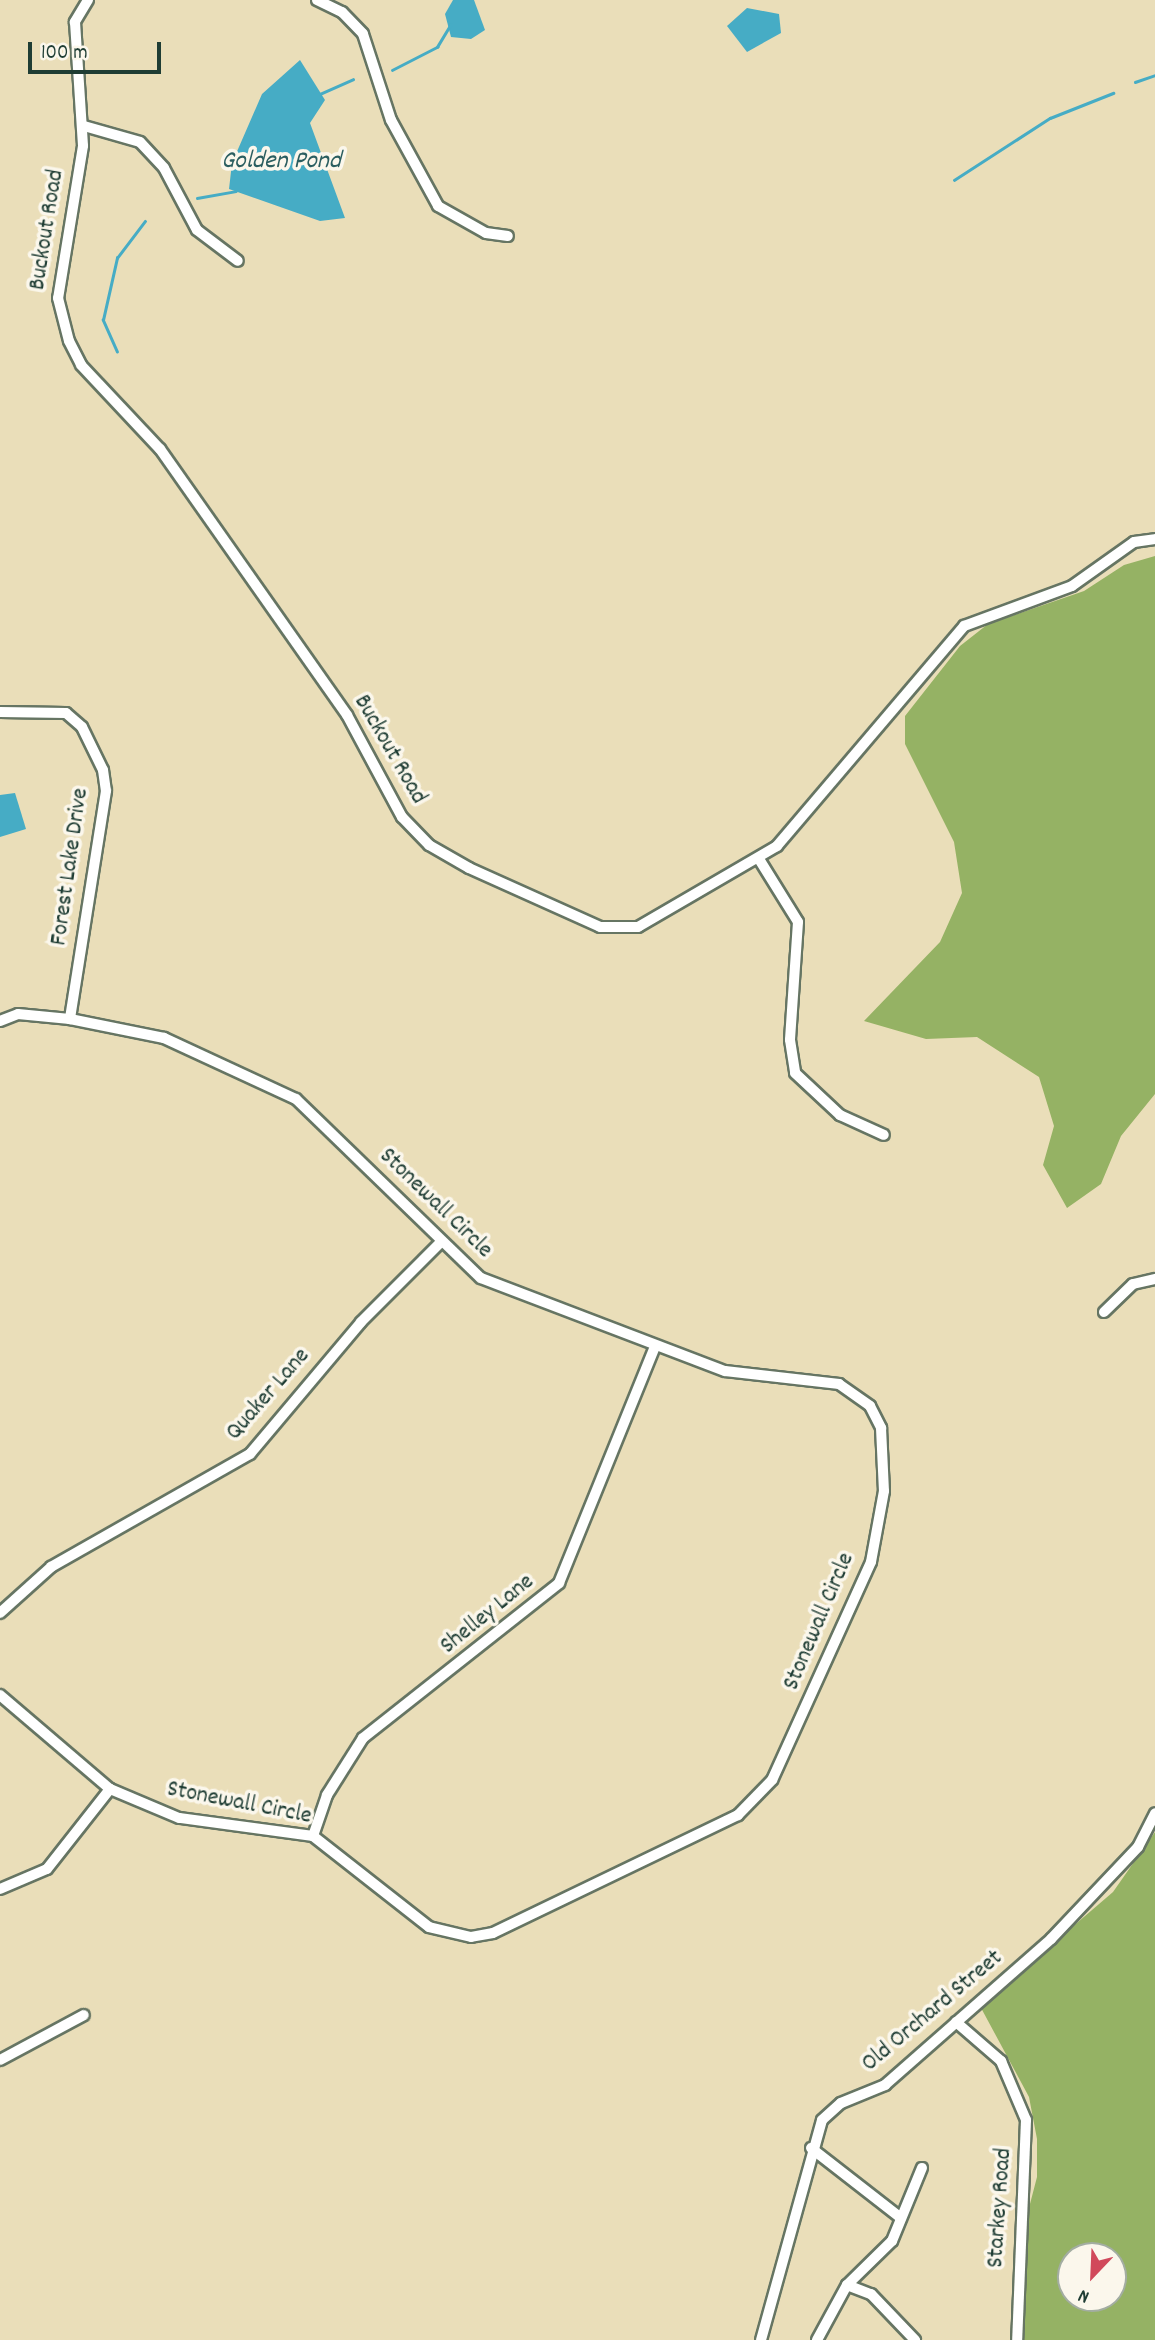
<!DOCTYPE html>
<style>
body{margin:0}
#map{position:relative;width:1155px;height:2340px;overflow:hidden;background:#eadeb9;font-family:Dekko,sans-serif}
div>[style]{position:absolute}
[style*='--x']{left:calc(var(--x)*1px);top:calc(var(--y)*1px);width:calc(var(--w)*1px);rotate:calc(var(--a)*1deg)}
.forest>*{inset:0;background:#95b264}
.water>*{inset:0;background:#46acc5}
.stream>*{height:2.5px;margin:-1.25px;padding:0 1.25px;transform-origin:1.25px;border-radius:1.25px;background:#46acc5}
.roads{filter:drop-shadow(2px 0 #667563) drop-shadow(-2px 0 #667563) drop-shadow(0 2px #667563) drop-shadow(0 -2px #667563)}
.minor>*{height:10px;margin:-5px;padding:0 5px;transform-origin:5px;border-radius:5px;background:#fff}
span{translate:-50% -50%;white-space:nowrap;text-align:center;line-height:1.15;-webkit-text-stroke:7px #fbf7ec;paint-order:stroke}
.street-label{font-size:24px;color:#1f3d34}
.water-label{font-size:26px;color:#2b5e60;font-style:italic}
.north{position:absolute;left:1057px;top:2242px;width:70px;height:70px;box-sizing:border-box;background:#fbf7ec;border:2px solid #a3ada2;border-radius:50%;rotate:203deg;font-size:19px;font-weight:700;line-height:28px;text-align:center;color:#1f3d34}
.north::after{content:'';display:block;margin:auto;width:24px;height:32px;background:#d1495b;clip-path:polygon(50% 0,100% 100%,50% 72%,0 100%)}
.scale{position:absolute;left:28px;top:42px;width:133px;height:32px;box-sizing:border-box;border:4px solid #1f3d34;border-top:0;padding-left:9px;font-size:21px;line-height:24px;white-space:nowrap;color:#1f3d34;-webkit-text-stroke:5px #fbf7ec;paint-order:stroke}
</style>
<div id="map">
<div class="forest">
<div style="clip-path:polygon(1155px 556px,1155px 1094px,1121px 1136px,1101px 1184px,1067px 1208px,1043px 1165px,1054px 1126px,1039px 1077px,977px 1037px,926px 1039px,864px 1021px,940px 942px,962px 893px,954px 842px,905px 744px,905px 716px,960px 646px,988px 624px,1084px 591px,1124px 565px)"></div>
<div style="clip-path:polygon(evenodd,1155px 1832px,1155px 2340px,1024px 2340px,1024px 2227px,1037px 2177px,1037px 2139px,1029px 2097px,980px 2006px,1113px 1892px,1155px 1832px,1071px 2256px,1113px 2256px,1113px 2298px,1071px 2298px,1071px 2256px)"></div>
</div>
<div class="water">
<div style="clip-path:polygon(453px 0,474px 0,485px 30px,471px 39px,451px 37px,445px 14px)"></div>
<div style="clip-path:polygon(747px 8px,779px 14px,781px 33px,747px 52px,727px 26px)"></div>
<div style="clip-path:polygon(300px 60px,325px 100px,310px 123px,345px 218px,320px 221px,229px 189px,232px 163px,262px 94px)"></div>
<div style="clip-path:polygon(15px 793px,26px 829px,0 837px,0 795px)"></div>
</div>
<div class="stream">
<div style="--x:392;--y:70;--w:51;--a:-27.1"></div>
<div style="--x:437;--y:47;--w:26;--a:-59"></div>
<div style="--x:1135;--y:82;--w:21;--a:-19"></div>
<div style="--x:320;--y:94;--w:36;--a:-24"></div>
<div style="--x:954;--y:180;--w:114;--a:-32.9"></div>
<div style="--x:1050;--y:118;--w:68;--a:-21.6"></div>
<div style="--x:197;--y:198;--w:39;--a:-10"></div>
<div style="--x:117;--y:352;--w:35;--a:-114"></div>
<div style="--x:103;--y:320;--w:64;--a:-77.3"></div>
<div style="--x:117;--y:258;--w:46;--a:-52.9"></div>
</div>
<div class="roads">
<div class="minor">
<div style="--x:88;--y:0;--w:26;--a:121"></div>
<div style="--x:75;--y:22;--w:124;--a:86.3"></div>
<div style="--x:83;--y:146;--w:154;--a:99.3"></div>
<div style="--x:58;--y:298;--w:44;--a:75.7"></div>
<div style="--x:69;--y:341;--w:27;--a:63"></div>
<div style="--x:81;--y:365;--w:115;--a:46.8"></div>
<div style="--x:160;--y:449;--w:325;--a:54.9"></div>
<div style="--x:347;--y:715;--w:116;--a:61.7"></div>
<div style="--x:402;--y:817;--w:39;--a:46"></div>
<div style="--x:429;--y:845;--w:46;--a:29.9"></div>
<div style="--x:469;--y:868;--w:144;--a:24.2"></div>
<div style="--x:600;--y:927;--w:38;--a:0"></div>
<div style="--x:638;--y:927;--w:161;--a:-30.2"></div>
<div style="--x:777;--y:846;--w:289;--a:-49.6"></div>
<div style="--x:964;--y:626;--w:115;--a:-20.3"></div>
<div style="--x:1072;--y:586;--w:76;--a:-35.4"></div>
<div style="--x:1134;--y:542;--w:21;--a:-8"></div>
<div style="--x:317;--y:0;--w:28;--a:26"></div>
<div style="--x:342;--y:12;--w:30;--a:46"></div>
<div style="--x:363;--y:34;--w:90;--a:72"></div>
<div style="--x:391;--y:120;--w:98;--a:61.3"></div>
<div style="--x:438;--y:206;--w:55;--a:29.4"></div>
<div style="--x:486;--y:233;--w:22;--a:8"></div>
<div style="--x:84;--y:126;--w:58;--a:15.9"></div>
<div style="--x:140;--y:142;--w:35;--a:47"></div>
<div style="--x:164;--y:168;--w:70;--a:62"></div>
<div style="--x:197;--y:230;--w:51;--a:37.1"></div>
<div style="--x:0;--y:712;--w:66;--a:0.9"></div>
<div style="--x:66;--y:713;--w:21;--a:41"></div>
<div style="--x:82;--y:727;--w:48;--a:64"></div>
<div style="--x:103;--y:770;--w:21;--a:82"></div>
<div style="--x:106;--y:791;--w:231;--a:99"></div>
<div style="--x:759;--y:859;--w:74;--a:58.2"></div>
<div style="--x:798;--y:922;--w:118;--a:93.9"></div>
<div style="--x:790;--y:1040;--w:33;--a:81"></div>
<div style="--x:795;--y:1073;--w:62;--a:43"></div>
<div style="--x:840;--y:1115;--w:48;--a:24.4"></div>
<div style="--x:0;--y:1021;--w:19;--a:-21"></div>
<div style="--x:18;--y:1014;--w:52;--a:5.5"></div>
<div style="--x:70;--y:1019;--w:96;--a:11.4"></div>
<div style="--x:164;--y:1038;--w:145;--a:24.8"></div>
<div style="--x:296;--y:1099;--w:257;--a:44.1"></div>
<div style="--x:481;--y:1278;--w:261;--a:20.9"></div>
<div style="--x:725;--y:1371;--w:115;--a:6.5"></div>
<div style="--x:839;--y:1384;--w:38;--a:35"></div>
<div style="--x:870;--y:1406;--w:25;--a:63"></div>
<div style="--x:881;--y:1428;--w:63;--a:87.3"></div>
<div style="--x:884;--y:1491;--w:72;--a:100.4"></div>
<div style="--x:871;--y:1562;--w:239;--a:114.4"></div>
<div style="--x:772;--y:1780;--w:49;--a:134.2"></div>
<div style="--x:738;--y:1815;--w:272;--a:154.3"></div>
<div style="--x:493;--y:1933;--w:22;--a:170"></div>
<div style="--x:471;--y:1937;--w:43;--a:-166.6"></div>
<div style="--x:429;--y:1927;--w:147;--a:-141.9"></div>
<div style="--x:313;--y:1836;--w:135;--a:-172.3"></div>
<div style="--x:179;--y:1818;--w:75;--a:-157.2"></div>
<div style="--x:110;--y:1789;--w:145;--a:-139.5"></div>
<div style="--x:1104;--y:1312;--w:40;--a:-44"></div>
<div style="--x:1133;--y:1284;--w:23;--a:-13"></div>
<div style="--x:0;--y:1613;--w:69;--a:-42"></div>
<div style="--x:51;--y:1567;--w:229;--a:-29.6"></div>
<div style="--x:250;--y:1454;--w:172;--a:-49.9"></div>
<div style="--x:361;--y:1322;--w:113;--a:-45"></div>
<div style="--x:313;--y:1836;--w:43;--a:-71.1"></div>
<div style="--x:327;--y:1795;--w:67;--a:-57.7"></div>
<div style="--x:363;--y:1738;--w:250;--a:-38.3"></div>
<div style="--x:559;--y:1583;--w:253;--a:-67.9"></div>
<div style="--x:0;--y:1889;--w:51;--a:-23.1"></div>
<div style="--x:47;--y:1869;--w:102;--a:-51.8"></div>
<div style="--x:956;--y:2022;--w:60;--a:40.9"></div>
<div style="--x:1001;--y:2061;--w:64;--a:67"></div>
<div style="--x:1026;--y:2120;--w:220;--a:92.3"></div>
<div style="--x:0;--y:2060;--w:95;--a:-28.2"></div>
<div style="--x:811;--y:2148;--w:114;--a:37.9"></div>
<div style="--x:847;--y:2285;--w:26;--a:21"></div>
<div style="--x:871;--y:2294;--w:64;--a:46.3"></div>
<div style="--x:761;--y:2340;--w:228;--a:-74.5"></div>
<div style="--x:822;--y:2120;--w:25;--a:-42"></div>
<div style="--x:841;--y:2103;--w:48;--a:-22.2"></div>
<div style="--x:885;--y:2085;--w:221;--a:-41.3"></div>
<div style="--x:1051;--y:1939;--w:127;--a:-46.6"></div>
<div style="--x:1138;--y:1847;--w:38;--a:-63"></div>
<div style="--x:817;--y:2340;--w:63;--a:-61.4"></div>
<div style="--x:847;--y:2285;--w:63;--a:-44.4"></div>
<div style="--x:892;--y:2241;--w:79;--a:-67.7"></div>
</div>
</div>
<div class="street-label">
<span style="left:48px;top:230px;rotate:-81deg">Buckout Road</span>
<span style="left:389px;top:750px;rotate:60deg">Buckout Road</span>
<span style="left:71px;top:867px;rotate:-82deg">Forest Lake Drive</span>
<span style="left:435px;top:1204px;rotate:44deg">Stonewall Circle</span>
<span style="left:269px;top:1395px;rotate:-49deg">Quaker Lane</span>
<span style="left:488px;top:1615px;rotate:-39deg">Shelley Lane</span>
<span style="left:820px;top:1622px;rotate:-67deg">Stonewall Circle</span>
<span style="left:239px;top:1804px;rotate:11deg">Stonewall Circle</span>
<span style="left:933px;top:2012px;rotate:-40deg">Old Orchard Street</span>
<span style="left:1001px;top:2208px;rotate:-86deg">Starkey Road</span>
</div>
<div class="water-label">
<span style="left:281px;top:162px">Golden Pond</span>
</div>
<div class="north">N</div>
<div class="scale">100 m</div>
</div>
